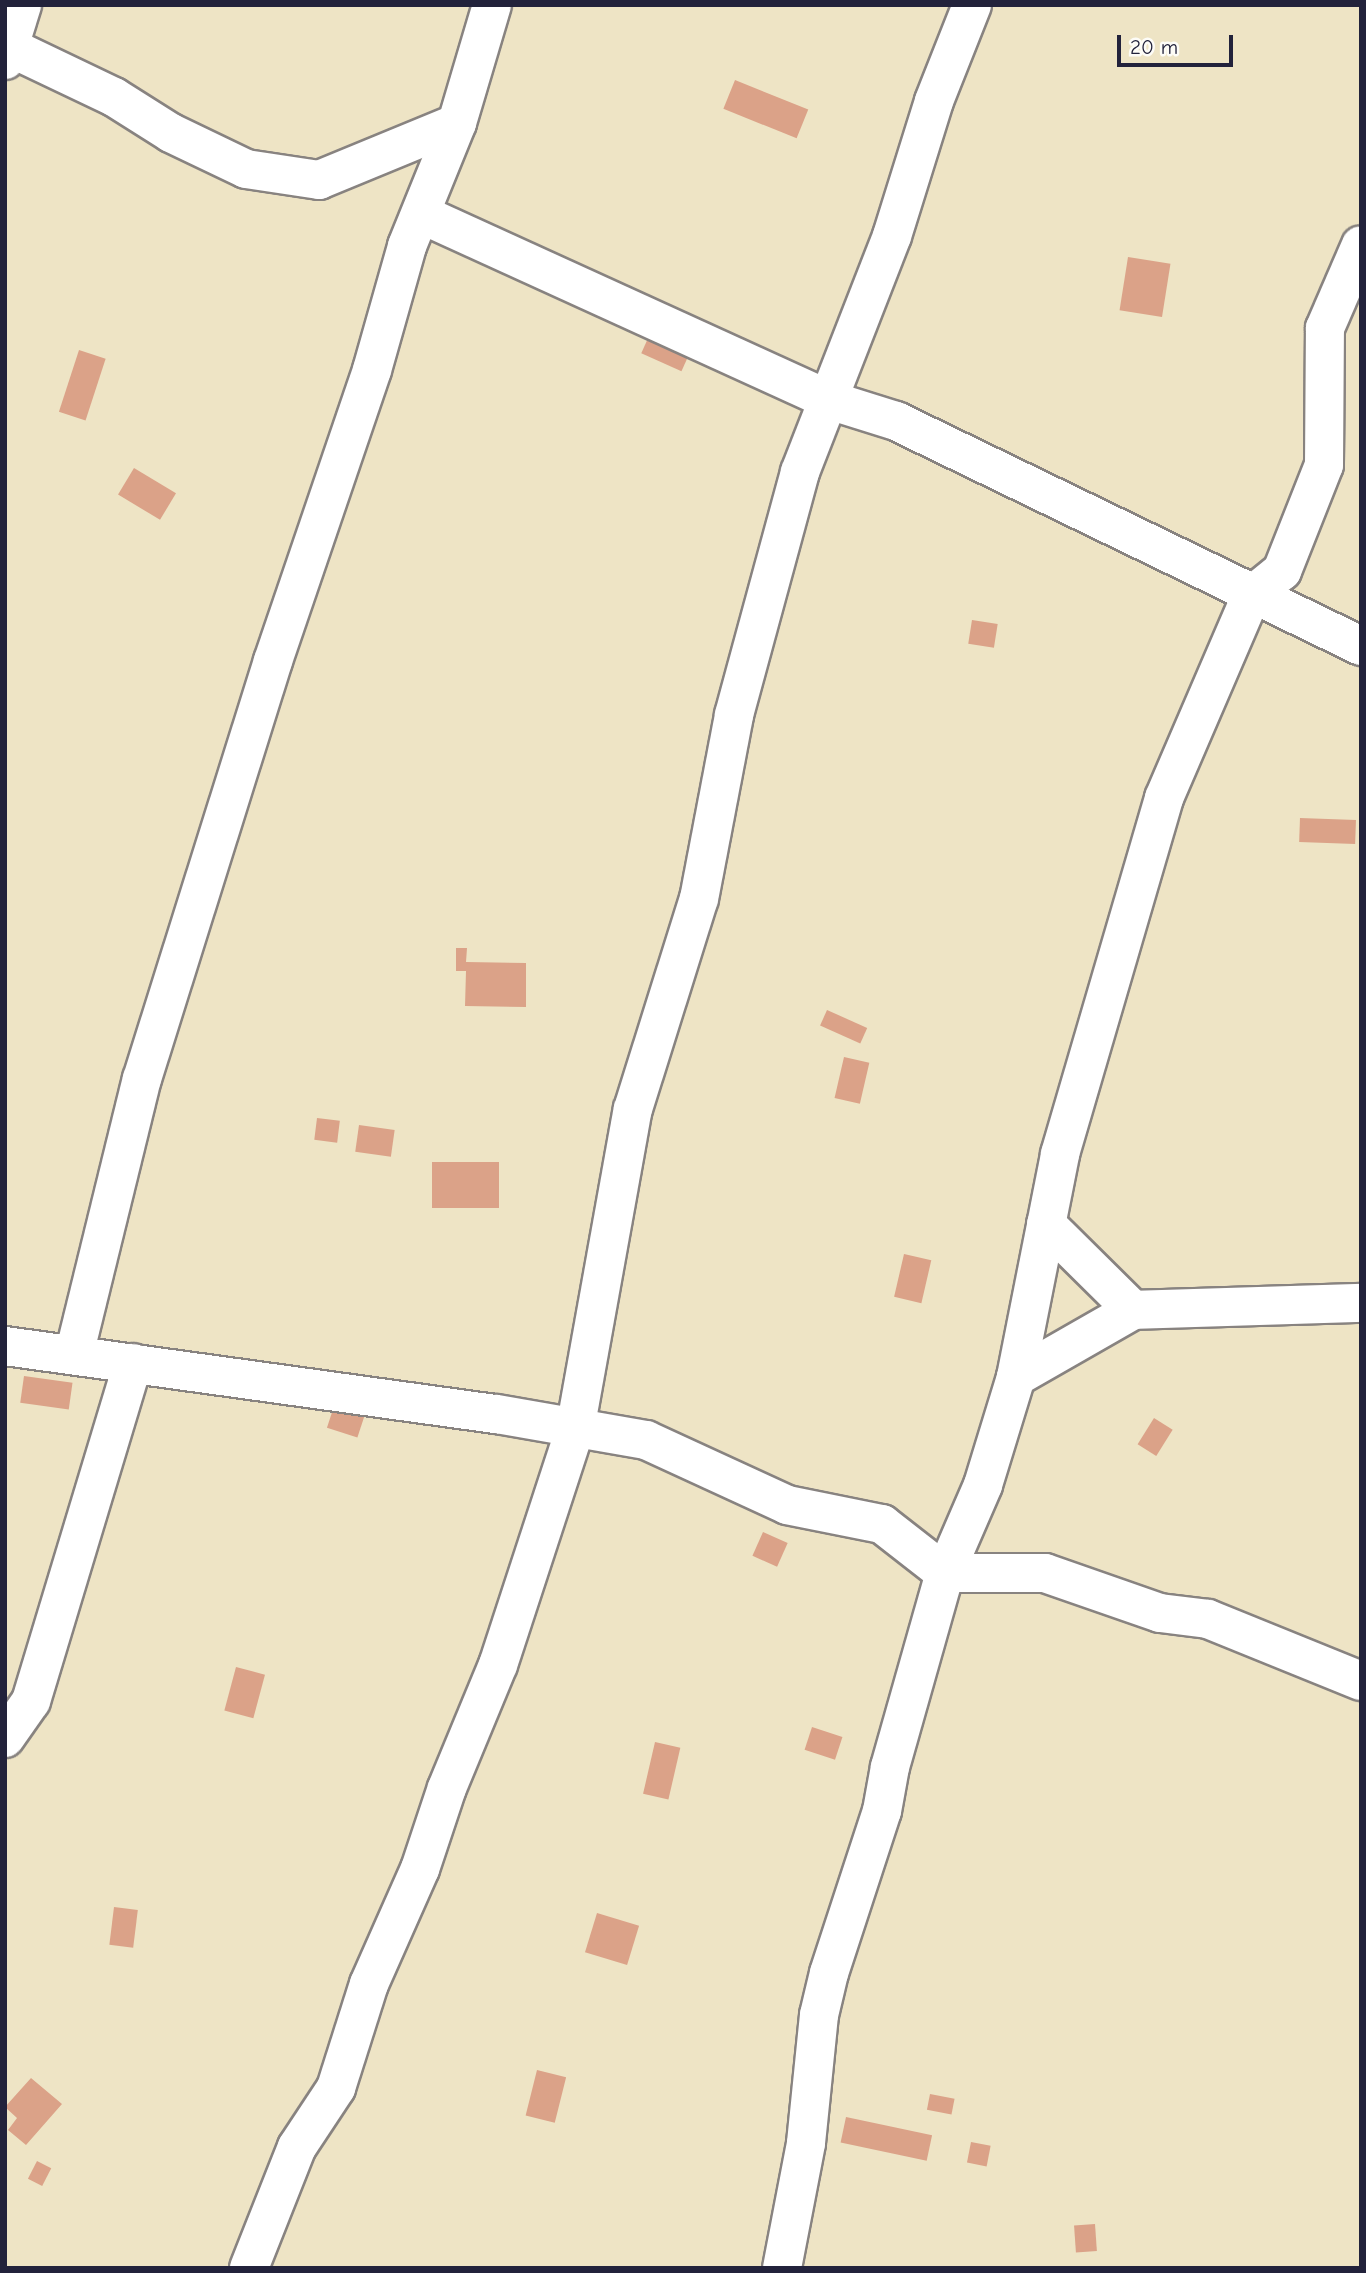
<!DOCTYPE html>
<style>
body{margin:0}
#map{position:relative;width:1366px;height:2273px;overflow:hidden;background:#eee4c5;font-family:"Comic Neue",sans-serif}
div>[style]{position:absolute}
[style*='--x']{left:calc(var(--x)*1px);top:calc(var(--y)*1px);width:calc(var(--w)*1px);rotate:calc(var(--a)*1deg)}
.building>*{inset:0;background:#dba288;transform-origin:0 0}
.roads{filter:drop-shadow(2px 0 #888380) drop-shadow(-2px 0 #888380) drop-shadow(0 2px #888380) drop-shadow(0 -2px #888380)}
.minor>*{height:38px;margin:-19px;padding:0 19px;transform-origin:19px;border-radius:19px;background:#fff}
span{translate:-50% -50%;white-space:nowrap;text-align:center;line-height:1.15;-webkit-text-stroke:6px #fdfcf7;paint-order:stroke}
.frame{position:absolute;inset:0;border:7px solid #22223b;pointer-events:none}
.scale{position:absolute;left:1117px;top:35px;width:116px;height:32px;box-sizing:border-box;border:4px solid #22223b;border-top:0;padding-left:9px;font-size:21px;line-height:24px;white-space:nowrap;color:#22223b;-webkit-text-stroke:5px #fdfcf7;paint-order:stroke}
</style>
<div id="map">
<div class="building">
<div style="left:735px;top:80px;width:79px;height:31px;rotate:22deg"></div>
<div style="left:1128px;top:257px;width:43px;height:54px;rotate:9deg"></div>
<div style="left:649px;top:336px;width:44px;height:19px;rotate:24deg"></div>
<div style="left:79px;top:350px;width:28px;height:65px;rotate:18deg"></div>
<div style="left:134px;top:468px;width:49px;height:31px;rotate:31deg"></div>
<div style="left:972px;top:620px;width:26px;height:24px;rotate:9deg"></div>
<div style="left:1300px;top:818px;width:56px;height:24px;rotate:2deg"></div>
<div style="clip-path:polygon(456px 948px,467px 948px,466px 962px,526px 963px,526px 1007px,465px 1006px,466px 971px,456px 971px)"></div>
<div style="left:827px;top:1010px;width:44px;height:17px;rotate:24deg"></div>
<div style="left:844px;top:1057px;width:26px;height:42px;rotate:13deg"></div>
<div style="left:317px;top:1118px;width:23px;height:22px;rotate:7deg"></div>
<div style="left:359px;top:1125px;width:36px;height:27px;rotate:8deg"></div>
<div style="left:432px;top:1162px;width:67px;height:46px"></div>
<div style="left:904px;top:1254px;width:28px;height:44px;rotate:13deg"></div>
<div style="left:24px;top:1376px;width:49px;height:27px;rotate:8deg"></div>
<div style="left:335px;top:1403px;width:32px;height:26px;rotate:18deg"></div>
<div style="left:1154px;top:1418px;width:22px;height:31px;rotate:32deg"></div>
<div style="left:763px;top:1532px;width:27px;height:26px;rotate:24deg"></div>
<div style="left:236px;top:1667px;width:30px;height:45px;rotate:15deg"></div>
<div style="left:812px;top:1727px;width:32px;height:24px;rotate:18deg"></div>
<div style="left:655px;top:1742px;width:26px;height:53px;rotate:13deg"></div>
<div style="left:114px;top:1907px;width:24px;height:38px;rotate:7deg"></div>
<div style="left:597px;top:1913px;width:44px;height:41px;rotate:17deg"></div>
<div style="left:537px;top:2070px;width:30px;height:47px;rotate:14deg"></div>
<div style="clip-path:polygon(31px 2078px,62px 2104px,26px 2145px,8px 2130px,17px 2118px,5px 2107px)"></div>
<div style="left:930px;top:2094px;width:25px;height:16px;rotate:11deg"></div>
<div style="left:846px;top:2117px;width:88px;height:26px;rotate:12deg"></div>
<div style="left:971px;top:2142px;width:20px;height:21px;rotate:11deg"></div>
<div style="left:37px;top:2161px;width:16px;height:20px;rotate:27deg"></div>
<div style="left:1095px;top:2224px;width:27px;height:21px;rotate:86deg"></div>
</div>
<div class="roads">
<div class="minor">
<div style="--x:5;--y:45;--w:121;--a:25.5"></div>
<div style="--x:114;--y:97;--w:67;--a:32.3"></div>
<div style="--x:171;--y:133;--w:83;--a:25.6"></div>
<div style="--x:246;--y:169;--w:74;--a:8.6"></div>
<div style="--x:319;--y:180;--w:149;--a:-22.4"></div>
<div style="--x:5;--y:60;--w:58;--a:-72.8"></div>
<div style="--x:421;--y:214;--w:448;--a:24.5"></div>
<div style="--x:829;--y:400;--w:70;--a:17.4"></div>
<div style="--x:896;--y:421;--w:517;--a:25.82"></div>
<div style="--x:1046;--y:1224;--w:122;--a:44.7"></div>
<div style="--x:5;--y:1346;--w:497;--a:7.9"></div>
<div style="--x:497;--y:1414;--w:151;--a:9.9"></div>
<div style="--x:646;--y:1440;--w:155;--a:24.7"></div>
<div style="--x:787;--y:1505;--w:97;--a:11.3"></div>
<div style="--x:882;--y:1524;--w:80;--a:37.9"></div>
<div style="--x:945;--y:1573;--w:100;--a:0"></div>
<div style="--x:1045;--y:1573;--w:122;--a:19.2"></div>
<div style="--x:1160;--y:1613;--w:48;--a:7.1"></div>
<div style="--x:1208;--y:1619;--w:165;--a:22.1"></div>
<div style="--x:74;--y:1355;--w:284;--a:-76.2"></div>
<div style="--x:142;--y:1079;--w:438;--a:-72.6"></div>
<div style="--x:273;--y:661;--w:307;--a:-71.2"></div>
<div style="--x:372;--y:370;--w:129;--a:-74.2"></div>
<div style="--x:407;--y:246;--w:133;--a:-67.9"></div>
<div style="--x:457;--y:123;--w:123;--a:-73.5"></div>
<div style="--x:1016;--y:1377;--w:135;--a:-29.8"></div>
<div style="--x:1133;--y:1310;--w:228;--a:-1.8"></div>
<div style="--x:5;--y:1738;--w:45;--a:-54.9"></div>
<div style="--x:31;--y:1701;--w:353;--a:-73.2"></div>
<div style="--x:249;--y:2268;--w:130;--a:-68.4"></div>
<div style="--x:297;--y:2147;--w:71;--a:-56.5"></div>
<div style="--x:336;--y:2088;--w:109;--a:-72.4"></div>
<div style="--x:369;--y:1984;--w:126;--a:-66.1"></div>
<div style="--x:420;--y:1869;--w:85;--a:-71.6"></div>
<div style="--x:447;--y:1788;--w:133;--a:-67.5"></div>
<div style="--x:498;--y:1665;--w:247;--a:-71.9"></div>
<div style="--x:575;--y:1430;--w:326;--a:-79.8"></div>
<div style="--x:633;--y:1109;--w:220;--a:-72.6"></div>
<div style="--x:699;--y:899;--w:187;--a:-79.2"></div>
<div style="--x:734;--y:715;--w:252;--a:-74.8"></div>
<div style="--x:800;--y:472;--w:253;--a:-68.7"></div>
<div style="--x:892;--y:236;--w:141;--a:-72.7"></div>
<div style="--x:934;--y:101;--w:103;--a:-68.4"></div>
<div style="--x:782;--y:2268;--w:127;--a:-79.1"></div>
<div style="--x:806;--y:2143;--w:129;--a:-84.2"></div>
<div style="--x:819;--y:2015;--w:43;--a:-76.6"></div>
<div style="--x:829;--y:1973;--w:170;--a:-71.9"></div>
<div style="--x:882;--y:1811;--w:45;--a:-79.7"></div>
<div style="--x:890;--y:1767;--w:202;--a:-74.2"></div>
<div style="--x:945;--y:1573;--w:96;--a:-66.6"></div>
<div style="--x:983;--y:1485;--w:113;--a:-73"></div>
<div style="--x:1016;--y:1377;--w:227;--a:-78.8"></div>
<div style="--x:1060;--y:1154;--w:371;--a:-73.7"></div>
<div style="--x:1164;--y:798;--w:220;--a:-66.7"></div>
<div style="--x:1251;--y:596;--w:40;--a:-39"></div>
<div style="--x:1282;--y:571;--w:114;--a:-68.4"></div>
<div style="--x:1324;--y:465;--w:137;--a:-89.6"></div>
<div style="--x:1325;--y:328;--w:90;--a:-66.6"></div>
</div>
</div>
<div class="frame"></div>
<div class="scale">20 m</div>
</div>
